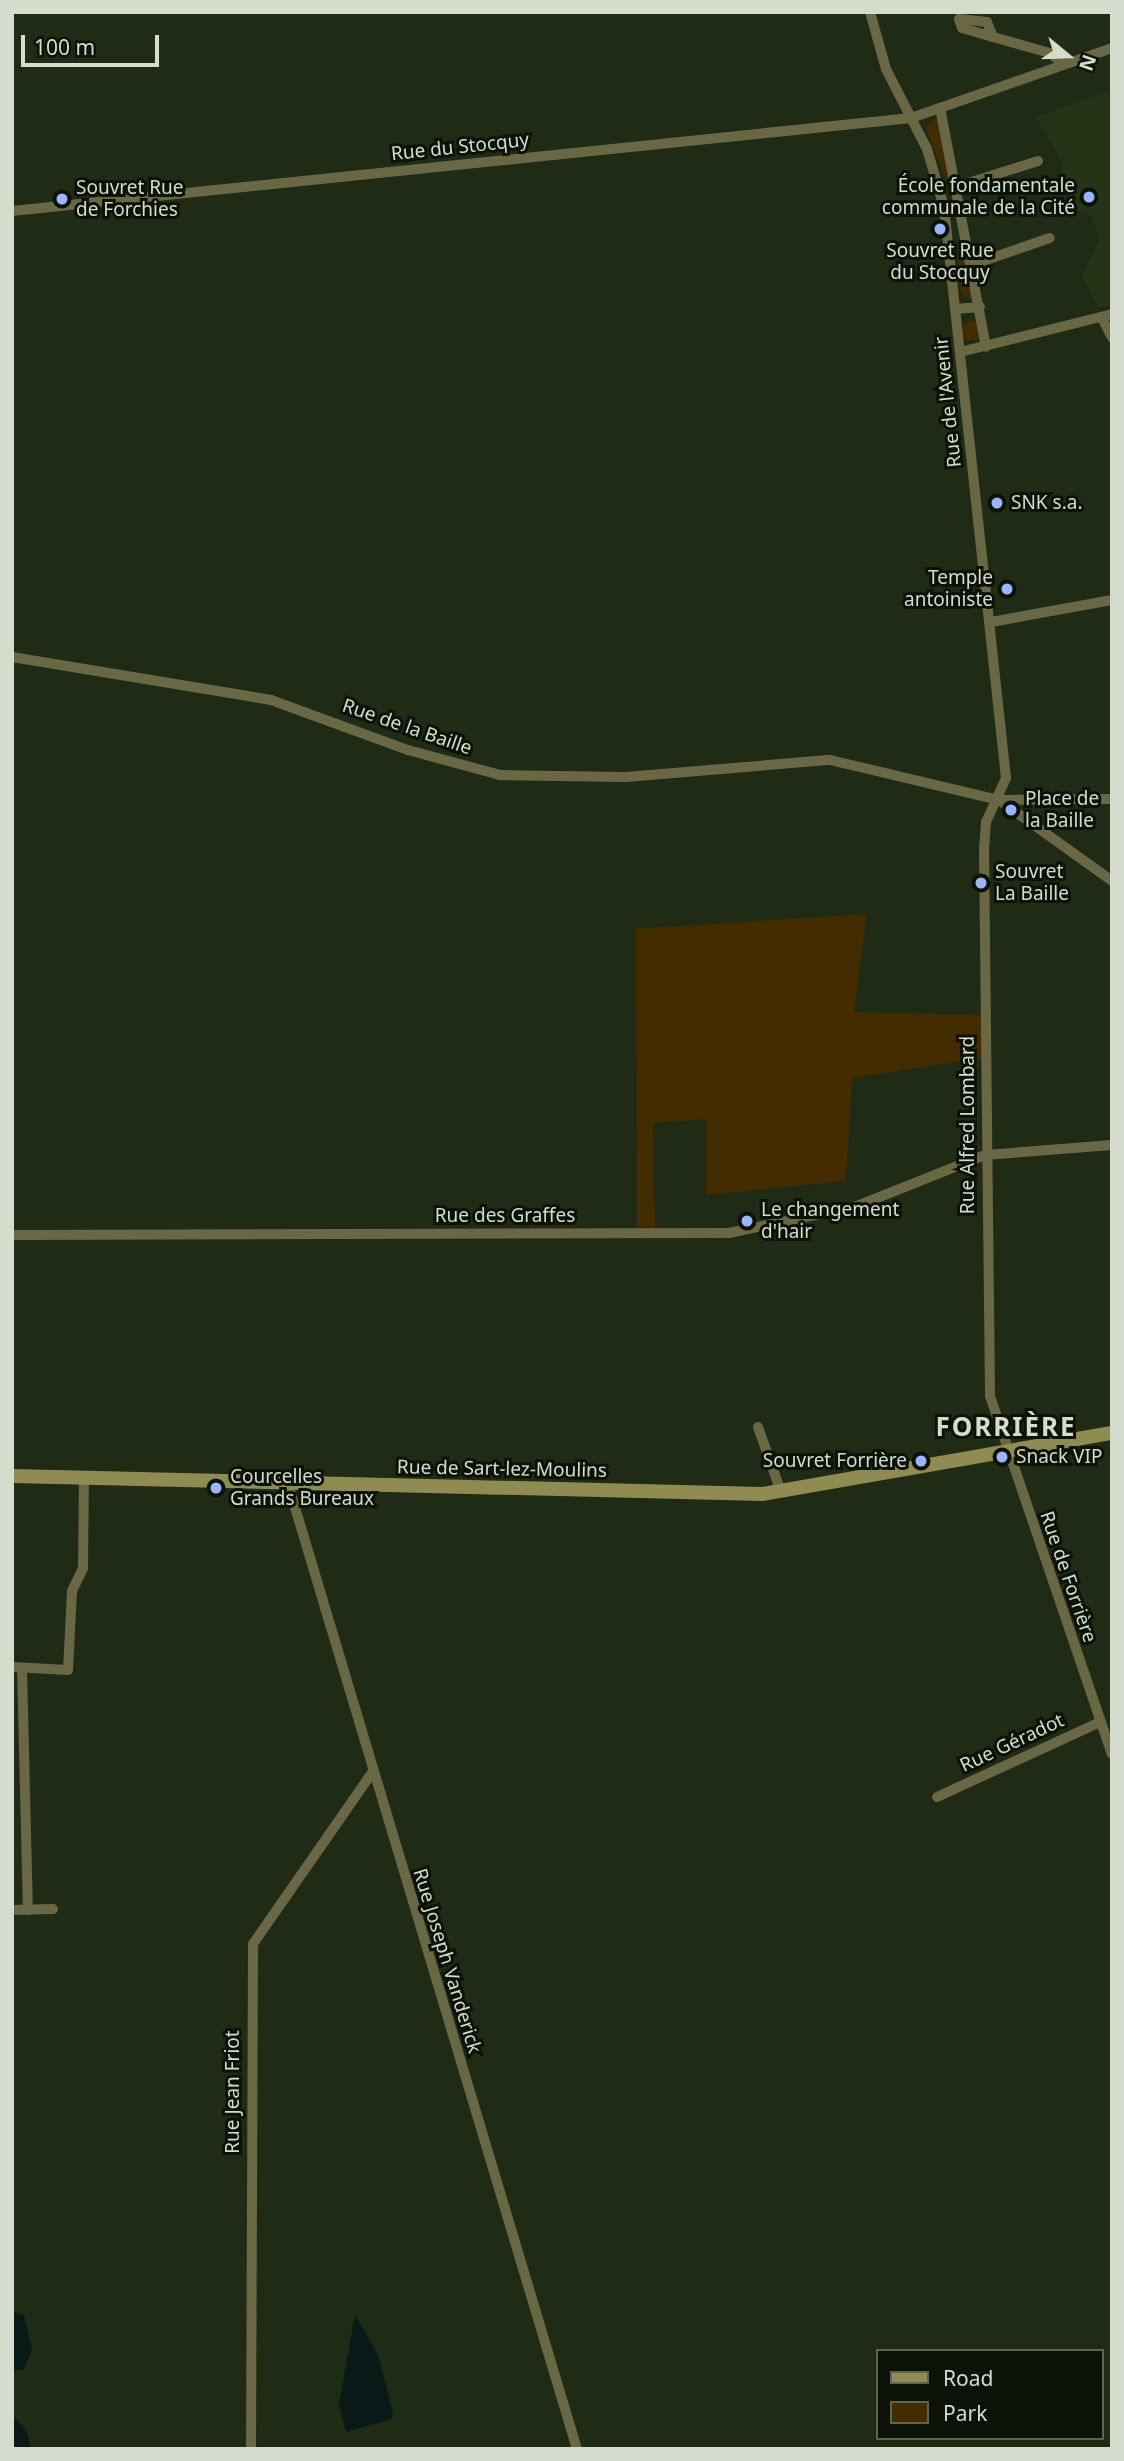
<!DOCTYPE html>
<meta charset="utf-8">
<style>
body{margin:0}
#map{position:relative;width:1124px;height:2461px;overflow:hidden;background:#1f2b14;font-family:"Noto Sans",sans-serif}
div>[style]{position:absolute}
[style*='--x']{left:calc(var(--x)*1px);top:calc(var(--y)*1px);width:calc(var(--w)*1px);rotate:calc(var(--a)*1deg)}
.built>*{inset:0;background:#253417}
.green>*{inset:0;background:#442c01}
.round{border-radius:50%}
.water>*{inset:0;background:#081917}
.street>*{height:10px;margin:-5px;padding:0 5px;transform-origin:5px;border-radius:5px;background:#6a6744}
.secondary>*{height:14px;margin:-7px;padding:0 7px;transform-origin:7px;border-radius:7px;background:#908b52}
.dots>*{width:19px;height:19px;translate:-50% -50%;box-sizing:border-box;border:4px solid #0c1208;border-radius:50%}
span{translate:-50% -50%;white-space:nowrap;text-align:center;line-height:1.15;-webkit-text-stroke:6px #0c1208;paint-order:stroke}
.street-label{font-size:19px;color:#d4dcce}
.poi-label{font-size:19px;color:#d4dcce}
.right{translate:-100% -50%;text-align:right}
.left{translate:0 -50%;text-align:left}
.district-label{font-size:26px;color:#d4dcce;font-weight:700;letter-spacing:2px}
.frame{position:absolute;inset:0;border:14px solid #d4dcce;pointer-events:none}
.legend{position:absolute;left:876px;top:2349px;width:228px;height:91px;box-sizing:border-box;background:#0c1208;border:2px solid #5c6357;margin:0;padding:9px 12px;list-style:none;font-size:21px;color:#d4dcce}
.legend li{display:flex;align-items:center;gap:14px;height:35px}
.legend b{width:35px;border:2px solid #5c6357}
.north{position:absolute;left:1033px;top:21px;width:70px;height:70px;-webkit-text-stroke:5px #0c1208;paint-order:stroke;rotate:109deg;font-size:19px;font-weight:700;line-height:28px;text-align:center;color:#d4dcce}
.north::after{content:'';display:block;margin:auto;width:24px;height:32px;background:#d4dcce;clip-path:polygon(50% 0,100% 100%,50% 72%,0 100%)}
.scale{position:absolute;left:21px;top:35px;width:138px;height:32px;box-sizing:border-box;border:4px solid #d4dcce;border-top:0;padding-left:9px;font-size:21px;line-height:24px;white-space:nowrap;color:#d4dcce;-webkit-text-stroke:5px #0c1208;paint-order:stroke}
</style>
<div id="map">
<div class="built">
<div style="clip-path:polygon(1112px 90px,1112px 306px,1098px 307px,1082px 275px,1100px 239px,1091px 216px,1071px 207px,1060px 159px,1036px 117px)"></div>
</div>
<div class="green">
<div style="clip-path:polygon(934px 119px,939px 121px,955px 204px,926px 127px)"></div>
<div style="clip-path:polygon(963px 247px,972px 299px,969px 299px,961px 293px,956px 248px)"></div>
<div class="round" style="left:962px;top:321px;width:20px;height:20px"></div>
<div style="clip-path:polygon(867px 914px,854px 1012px,982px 1015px,981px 1058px,852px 1078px,846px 1181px,706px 1195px,706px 1119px,653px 1123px,655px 1228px,637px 1227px,636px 929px)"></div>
</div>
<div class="water">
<div style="clip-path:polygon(12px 2312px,24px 2315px,32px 2350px,23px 2370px,12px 2370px)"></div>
<div style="clip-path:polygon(355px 2315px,378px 2355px,393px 2412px,391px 2419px,346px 2432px,339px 2404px)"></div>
<div style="clip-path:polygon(12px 2415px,27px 2431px,31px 2449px,12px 2449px)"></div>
</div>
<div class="street">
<div style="--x:870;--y:12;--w:59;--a:74.3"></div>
<div style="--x:886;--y:69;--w:90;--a:62.9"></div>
<div style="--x:927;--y:149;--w:60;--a:73.7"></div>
<div style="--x:944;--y:207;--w:574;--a:83.8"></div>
<div style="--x:1006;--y:778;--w:48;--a:114.4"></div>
<div style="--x:986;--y:822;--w:26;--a:94"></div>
<div style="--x:984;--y:848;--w:548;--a:89.37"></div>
<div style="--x:990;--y:1396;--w:378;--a:71.2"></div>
<div style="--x:993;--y:37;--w:16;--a:-112"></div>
<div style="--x:987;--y:22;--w:28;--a:-174"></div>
<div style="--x:959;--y:19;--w:9;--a:72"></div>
<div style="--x:962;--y:28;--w:32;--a:16"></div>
<div style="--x:993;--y:37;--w:59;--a:15.7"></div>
<div style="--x:1050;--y:53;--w:17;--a:40"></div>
<div style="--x:940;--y:108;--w:243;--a:79.1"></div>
<div style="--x:956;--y:187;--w:86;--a:-17.6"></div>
<div style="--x:12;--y:211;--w:904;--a:-5.91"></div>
<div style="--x:911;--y:118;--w:213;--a:-19.2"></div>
<div style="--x:974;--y:264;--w:80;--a:-18.9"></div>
<div style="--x:956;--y:309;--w:24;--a:-5"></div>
<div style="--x:1102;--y:318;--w:22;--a:63"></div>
<div style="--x:960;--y:352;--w:157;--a:-14"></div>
<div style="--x:991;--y:622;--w:123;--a:-10.3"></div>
<div style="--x:12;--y:657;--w:263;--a:9.4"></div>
<div style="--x:271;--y:700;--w:146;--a:20.1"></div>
<div style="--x:408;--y:750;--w:95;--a:15.2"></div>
<div style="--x:500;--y:775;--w:126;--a:0.9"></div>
<div style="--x:626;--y:777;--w:205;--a:-4.8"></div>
<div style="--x:830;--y:760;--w:174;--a:13.3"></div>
<div style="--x:999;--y:800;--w:139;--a:35.6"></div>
<div style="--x:999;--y:800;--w:113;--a:-0.5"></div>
<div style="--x:12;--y:1235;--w:717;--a:-0.16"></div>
<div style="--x:729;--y:1233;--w:131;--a:-11.9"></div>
<div style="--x:857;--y:1206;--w:138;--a:-21.7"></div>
<div style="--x:985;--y:1155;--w:127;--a:-4.5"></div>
<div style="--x:758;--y:1427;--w:69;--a:70.5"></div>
<div style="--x:288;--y:1484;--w:1007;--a:73.33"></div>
<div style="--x:12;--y:1667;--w:56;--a:3.1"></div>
<div style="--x:68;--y:1670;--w:79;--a:-87.1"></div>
<div style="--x:72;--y:1591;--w:25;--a:-64"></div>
<div style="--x:83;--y:1568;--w:89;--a:-89.4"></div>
<div style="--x:22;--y:1668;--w:242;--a:88.6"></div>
<div style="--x:937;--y:1797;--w:179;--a:-24.7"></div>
<div style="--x:12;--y:1910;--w:41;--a:-1.4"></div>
<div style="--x:251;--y:2449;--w:505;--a:-89.77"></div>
<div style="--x:253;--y:1944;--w:208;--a:-55.2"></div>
</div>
<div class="secondary">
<div style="--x:12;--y:1476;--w:750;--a:1.37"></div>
<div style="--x:762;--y:1494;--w:355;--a:-9.9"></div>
</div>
<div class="dots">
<div style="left:1089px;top:197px;background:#9ab5fd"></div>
<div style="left:62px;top:199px;background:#9ab5fd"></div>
<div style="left:940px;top:229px;background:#9ab5fd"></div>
<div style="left:997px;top:503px;background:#9ab5fd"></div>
<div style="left:1007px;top:589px;background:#9ab5fd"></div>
<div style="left:1011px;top:810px;background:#9ab5fd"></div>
<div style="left:981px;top:883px;background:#9ab5fd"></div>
<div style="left:747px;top:1221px;background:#9ab5fd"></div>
<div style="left:1002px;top:1457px;background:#9ab5fd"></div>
<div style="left:921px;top:1461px;background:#9ab5fd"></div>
<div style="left:216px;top:1488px;background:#9ab5fd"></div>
</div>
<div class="street-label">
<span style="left:460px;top:147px;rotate:-6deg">Rue du Stocquy</span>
<span style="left:948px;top:402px;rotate:-96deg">Rue de l'Avenir</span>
<span style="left:407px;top:727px;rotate:19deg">Rue de la Baille</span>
<span style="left:968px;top:1125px;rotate:-90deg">Rue Alfred Lombard</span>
<span style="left:505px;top:1216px">Rue des Graffes</span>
<span style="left:502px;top:1469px;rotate:1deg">Rue de Sart-lez-Moulins</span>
<span style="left:1068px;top:1577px;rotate:71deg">Rue de Forrière</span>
<span style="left:1012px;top:1743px;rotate:-25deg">Rue Géradot</span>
<span style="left:447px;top:1961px;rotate:73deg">Rue Joseph Vanderick</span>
<span style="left:233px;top:2092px;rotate:-90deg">Rue Jean Friot</span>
</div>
<div class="poi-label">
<span class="right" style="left:1075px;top:197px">École fondamentale<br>communale de la Cité</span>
<span class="left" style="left:76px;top:199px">Souvret Rue<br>de Forchies</span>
<span style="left:940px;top:262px">Souvret Rue<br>du Stocquy</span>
<span class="left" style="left:1011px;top:503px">SNK s.a.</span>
<span class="right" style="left:993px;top:589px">Temple<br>antoiniste</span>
<span class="left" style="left:1025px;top:810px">Place de<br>la Baille</span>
<span class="left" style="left:995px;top:883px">Souvret<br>La Baille</span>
<span class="left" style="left:761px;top:1221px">Le changement<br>d'hair</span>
<span class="left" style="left:1016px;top:1457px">Snack VIP</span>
<span class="right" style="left:907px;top:1461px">Souvret Forrière</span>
<span class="left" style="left:230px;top:1488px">Courcelles<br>Grands Bureaux</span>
</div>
<div class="district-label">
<span style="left:1006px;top:1427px">FORRIÈRE</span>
</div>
<div class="frame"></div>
<ul class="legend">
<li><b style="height:9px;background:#908b52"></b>Road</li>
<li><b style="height:19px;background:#442c01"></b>Park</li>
</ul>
<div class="north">N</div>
<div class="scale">100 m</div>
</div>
